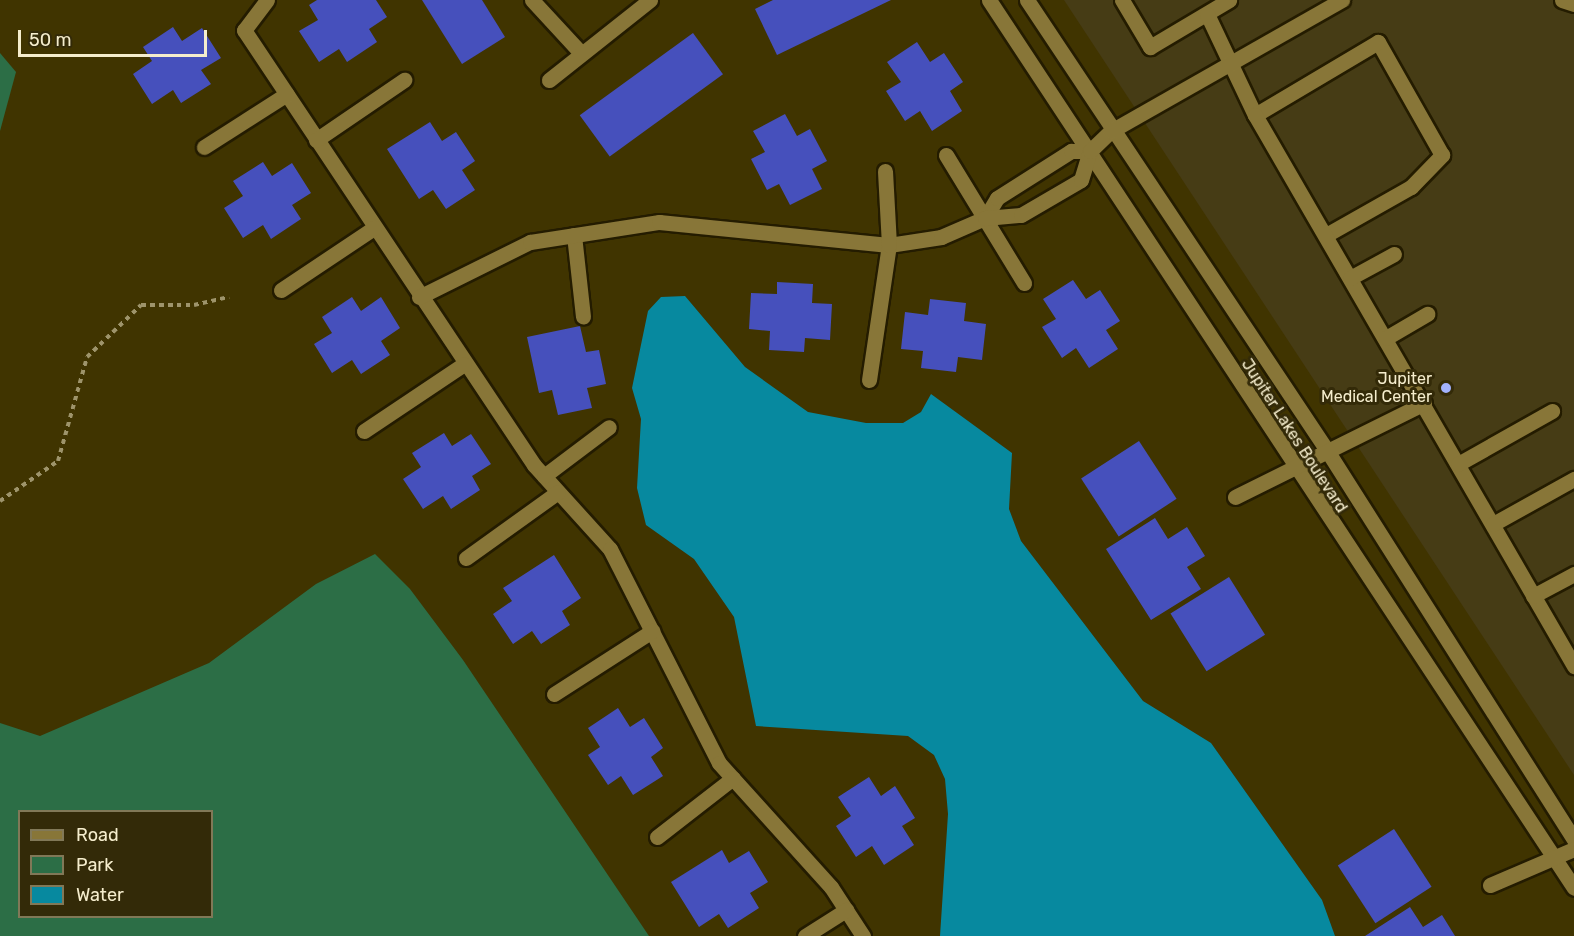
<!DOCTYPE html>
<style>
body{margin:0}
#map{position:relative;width:1574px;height:936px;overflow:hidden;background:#403400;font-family:Rubik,sans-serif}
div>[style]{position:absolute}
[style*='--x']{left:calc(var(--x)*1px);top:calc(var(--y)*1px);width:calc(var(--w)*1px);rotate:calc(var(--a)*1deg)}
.built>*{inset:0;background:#463c15}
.green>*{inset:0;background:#2c6e46}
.water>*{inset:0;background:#07899f}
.building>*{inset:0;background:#4650bc;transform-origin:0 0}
.path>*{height:4px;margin-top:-2px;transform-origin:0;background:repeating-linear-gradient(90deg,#9e946b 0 4.5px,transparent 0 9px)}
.roads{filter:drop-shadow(2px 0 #241c00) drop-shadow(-2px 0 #241c00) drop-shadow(0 2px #241c00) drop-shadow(0 -2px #241c00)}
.minor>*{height:15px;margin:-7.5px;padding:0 7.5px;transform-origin:7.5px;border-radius:7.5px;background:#887638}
.dots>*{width:16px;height:16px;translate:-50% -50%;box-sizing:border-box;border:3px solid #332a08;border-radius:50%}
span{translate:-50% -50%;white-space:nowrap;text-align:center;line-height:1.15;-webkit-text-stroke:6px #332a08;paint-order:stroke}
.poi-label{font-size:16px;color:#f5edcd}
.right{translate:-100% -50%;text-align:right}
.street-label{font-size:16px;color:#f5edcd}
.legend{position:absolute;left:18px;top:810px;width:195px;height:108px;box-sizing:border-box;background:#332a08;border:2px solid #817857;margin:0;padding:8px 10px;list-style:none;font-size:18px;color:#f5edcd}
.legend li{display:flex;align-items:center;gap:12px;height:30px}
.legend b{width:30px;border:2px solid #817857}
.scale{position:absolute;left:18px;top:30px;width:189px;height:27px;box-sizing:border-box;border:3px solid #f5edcd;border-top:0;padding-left:8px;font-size:18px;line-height:21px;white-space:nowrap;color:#f5edcd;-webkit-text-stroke:4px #332a08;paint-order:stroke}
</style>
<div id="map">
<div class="built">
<div style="clip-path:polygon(1064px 0,1574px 0,1574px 775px)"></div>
</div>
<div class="green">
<div style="clip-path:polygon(0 53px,16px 72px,0 131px)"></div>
<div style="clip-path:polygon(evenodd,375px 554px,410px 589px,463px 660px,649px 936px,0 936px,0 723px,40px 736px,209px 663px,316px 584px,375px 554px,20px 812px,212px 812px,212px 916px,20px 916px,20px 812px)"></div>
</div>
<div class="water">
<div style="clip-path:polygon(685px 296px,745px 367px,808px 412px,866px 423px,903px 423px,921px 412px,931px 394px,1012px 453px,1009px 509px,1021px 541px,1143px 701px,1211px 743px,1322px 900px,1335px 936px,940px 936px,948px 814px,945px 779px,934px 755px,908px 736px,756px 726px,734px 617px,694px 559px,646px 525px,637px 488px,641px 419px,632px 388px,648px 311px,661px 297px)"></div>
</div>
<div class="building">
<div style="clip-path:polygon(317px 0,376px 0,387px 17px,369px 29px,377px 42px,347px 62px,339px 49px,319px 62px,299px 31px,318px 20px,309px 5px)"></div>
<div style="clip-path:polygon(422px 0,482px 0,505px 37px,462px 64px)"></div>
<div style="clip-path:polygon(773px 0,891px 0,777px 55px,755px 9px)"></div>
<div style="clip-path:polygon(173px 27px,182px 41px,202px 28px,221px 58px,201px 70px,211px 84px,181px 103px,173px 90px,152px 104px,133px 74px,152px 61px,143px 47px)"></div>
<div style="left:693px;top:33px;width:51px;height:140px;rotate:54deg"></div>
<div style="clip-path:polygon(917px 42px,930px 62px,944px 53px,963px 82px,950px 91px,962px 111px,932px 131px,920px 111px,905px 121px,886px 91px,901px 82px,887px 62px)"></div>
<div style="clip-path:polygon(785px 114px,797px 136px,810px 129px,827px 161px,812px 169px,822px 189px,790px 205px,779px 184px,767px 190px,751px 159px,765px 152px,753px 131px)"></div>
<div style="clip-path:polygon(430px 122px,442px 141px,456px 132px,475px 161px,462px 170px,475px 190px,446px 209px,433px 190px,419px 199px,387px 149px)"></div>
<div style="clip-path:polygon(263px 162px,272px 176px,292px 163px,311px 193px,292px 205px,301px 219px,271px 239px,263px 225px,243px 238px,224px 208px,243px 196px,233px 181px)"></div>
<div style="clip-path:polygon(1073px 280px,1086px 299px,1100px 290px,1120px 321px,1106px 330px,1118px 349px,1089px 368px,1076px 348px,1062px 358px,1042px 327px,1056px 319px,1043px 299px)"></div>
<div style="clip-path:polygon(777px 282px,813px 284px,812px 303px,832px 304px,830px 340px,805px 338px,804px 352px,769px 350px,770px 331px,749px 329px,751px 293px,777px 294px)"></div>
<div style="clip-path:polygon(352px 297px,361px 311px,381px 297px,400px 328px,381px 341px,390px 355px,361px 374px,352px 360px,332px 373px,314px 344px,332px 333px,322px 317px)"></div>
<div style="clip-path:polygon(930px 299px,966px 303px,964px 321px,986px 324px,982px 360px,958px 357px,956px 372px,921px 368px,923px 351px,901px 349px,905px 312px,928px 315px)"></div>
<div style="clip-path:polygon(580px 326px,586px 352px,599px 350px,606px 384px,587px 388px,592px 408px,558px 415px,552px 390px,539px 393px,527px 337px)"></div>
<div style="clip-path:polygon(444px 433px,452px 446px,471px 434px,491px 464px,472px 476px,480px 490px,451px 509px,443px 496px,423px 509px,403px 479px,421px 467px,412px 453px)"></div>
<div style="left:1139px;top:441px;width:69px;height:69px;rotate:57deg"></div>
<div style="clip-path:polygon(1155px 518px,1168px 539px,1187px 527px,1205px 556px,1187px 567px,1201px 589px,1151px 620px,1106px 549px)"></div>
<div style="clip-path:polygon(554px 555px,581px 598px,562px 611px,570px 625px,541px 644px,532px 631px,513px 644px,493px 614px,512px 601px,503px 588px)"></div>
<div style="left:1229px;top:577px;width:68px;height:69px;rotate:58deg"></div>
<div style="clip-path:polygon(618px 708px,630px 727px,644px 718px,663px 748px,651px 757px,663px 776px,633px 795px,621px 776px,608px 785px,588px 755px,600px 747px,588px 728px)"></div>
<div style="clip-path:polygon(869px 777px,881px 796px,895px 786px,915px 818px,902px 826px,914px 845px,884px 865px,872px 846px,856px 857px,836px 826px,851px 816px,838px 797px)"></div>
<div style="left:1394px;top:829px;width:69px;height:67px;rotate:57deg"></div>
<div style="clip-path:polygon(722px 850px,729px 863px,749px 851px,768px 882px,750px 893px,759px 908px,728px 928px,719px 914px,699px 927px,671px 882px)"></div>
<div style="clip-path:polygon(1410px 907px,1423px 927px,1442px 915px,1455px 936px,1365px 936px)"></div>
</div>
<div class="path">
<div style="--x:0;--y:501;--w:70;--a:-34.6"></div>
<div style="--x:58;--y:461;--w:108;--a:-74.4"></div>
<div style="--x:87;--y:357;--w:75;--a:-43.9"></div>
<div style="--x:141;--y:305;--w:53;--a:0"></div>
<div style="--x:194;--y:305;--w:36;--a:-13"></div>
</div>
<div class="roads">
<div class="minor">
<div style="--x:267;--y:0;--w:38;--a:127"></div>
<div style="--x:244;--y:30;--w:523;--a:56.31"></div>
<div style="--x:534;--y:465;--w:113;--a:47.9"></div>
<div style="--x:610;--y:549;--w:240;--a:63"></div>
<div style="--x:719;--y:763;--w:167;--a:47.9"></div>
<div style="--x:831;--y:887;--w:59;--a:56.9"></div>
<div style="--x:532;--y:0;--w:71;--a:47.3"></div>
<div style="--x:989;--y:0;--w:1063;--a:56.62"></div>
<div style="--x:1027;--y:0;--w:543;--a:56.34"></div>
<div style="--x:1328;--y:452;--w:459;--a:57.6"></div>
<div style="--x:1122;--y:0;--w:55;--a:59.2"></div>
<div style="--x:1150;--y:47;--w:92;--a:-30.7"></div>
<div style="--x:1562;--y:0;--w:13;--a:18"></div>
<div style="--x:1207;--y:14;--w:112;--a:64.6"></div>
<div style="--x:549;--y:80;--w:129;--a:-38.4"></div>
<div style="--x:316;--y:140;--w:107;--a:-34.3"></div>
<div style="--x:204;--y:147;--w:98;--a:-32.6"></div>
<div style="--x:946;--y:155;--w:150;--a:58.6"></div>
<div style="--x:985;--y:218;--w:23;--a:-59"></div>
<div style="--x:997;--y:198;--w:88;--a:-32.4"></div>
<div style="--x:1071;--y:151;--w:19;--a:0"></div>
<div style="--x:574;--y:235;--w:82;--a:83.7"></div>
<div style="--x:1326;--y:235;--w:98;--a:-29.5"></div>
<div style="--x:1411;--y:187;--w:45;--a:-45.9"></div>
<div style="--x:1442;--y:155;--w:130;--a:-119.5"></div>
<div style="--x:1378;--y:42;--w:143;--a:149.3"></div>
<div style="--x:1255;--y:115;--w:637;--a:59.93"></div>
<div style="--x:1350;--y:278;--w:50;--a:-28.6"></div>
<div style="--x:281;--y:290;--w:112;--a:-33.7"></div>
<div style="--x:419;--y:297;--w:124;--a:-26.4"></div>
<div style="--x:530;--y:242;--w:131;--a:-8.8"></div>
<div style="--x:659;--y:222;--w:231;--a:5.7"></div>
<div style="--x:889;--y:245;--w:53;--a:-8.7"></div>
<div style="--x:941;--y:237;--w:48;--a:-23.4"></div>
<div style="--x:985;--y:218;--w:36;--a:-5"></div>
<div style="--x:1021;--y:215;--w:69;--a:-30.3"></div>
<div style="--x:1081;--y:180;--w:30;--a:-73"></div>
<div style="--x:1090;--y:151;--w:29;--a:-44"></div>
<div style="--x:1111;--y:131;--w:266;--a:-29.6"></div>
<div style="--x:1386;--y:338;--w:48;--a:-30.3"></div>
<div style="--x:869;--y:380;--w:136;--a:-81.6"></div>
<div style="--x:889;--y:245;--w:74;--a:-93.1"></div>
<div style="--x:364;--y:431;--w:120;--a:-33.8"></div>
<div style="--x:1458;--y:464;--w:108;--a:-29.4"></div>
<div style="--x:544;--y:476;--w:81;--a:-37"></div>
<div style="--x:1235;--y:497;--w:211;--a:-26.4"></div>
<div style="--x:1493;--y:524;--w:93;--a:-29.1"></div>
<div style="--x:466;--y:558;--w:113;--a:-35.7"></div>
<div style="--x:1533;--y:596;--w:47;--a:-28.2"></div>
<div style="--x:554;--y:694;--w:117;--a:-32.7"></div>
<div style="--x:657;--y:837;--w:96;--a:-37.8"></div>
<div style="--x:1490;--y:885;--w:91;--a:-23.2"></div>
<div style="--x:805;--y:936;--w:49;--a:-32.4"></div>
</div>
</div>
<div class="dots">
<div style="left:1446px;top:388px;background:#a2b2fd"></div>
</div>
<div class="poi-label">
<span class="right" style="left:1432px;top:388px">Jupiter<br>Medical Center</span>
</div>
<div class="street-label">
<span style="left:1294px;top:436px;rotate:57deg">Jupiter Lakes Boulevard</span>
</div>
<ul class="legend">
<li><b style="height:8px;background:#887638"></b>Road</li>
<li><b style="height:16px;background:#2c6e46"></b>Park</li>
<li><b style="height:16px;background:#07899f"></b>Water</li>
</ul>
<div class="scale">50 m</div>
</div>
